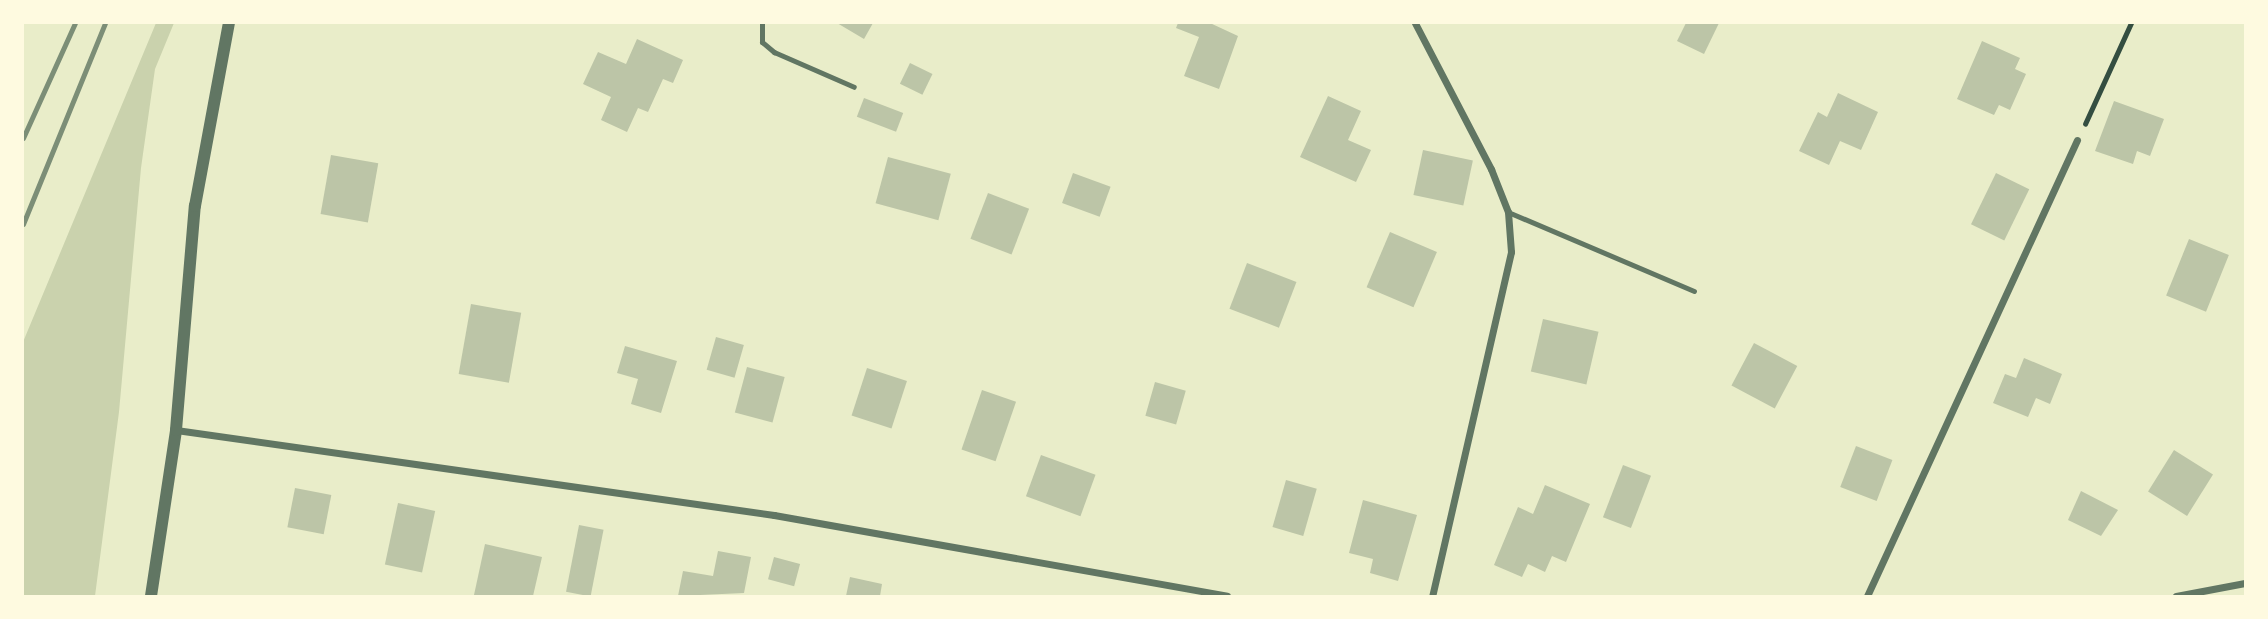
<!DOCTYPE html>
<style>
body{margin:0}
#map{position:relative;width:2268px;height:619px;overflow:hidden;background:#e9edc9;font-family:"Open Sans",sans-serif}
div>[style]{position:absolute}
[style*='--x']{left:calc(var(--x)*1px);top:calc(var(--y)*1px);width:calc(var(--w)*1px);rotate:calc(var(--a)*1deg)}
.green>*{inset:0;background:#cad2ad}
.building>*{inset:0;background:#bcc5a7;transform-origin:0 0}
.path>*{height:4.5px;margin:-2.25px;padding:0 2.25px;transform-origin:2.25px;border-radius:2.25px;background:#344e41}
.service>*{height:5px;margin:-2.5px;padding:0 2.5px;transform-origin:2.5px;border-radius:2.5px;background:#617663}
.minor>*{height:7px;margin:-3.5px;padding:0 3.5px;transform-origin:3.5px;border-radius:3.5px;background:#617663}
.tertiary>*{height:12px;margin:-6px;padding:0 6px;transform-origin:6px;border-radius:6px;background:#617663}
.rail>*{height:5px;margin:-2.5px;padding:0 2.5px;transform-origin:2.5px;border-radius:2.5px;background:#7c8e77}
span{translate:-50% -50%;white-space:nowrap;text-align:center;line-height:1.15;-webkit-text-stroke:7px #fefae0;paint-order:stroke}
.frame{position:absolute;inset:0;border:24px solid #fefae0;pointer-events:none}
</style>
<div id="map">
<div class="green">
<div style="clip-path:polygon(156px 23px,174px 23px,155px 69px,141px 168px,119px 412px,95px 596px,23px 596px,23px 342px)"></div>
</div>
<div class="building">
<div style="clip-path:polygon(837px 23px,873px 23px,864px 39px)"></div>
<div style="clip-path:polygon(1178px 23px,1210px 23px,1238px 36px,1219px 89px,1184px 76px,1199px 37px,1176px 28px)"></div>
<div style="clip-path:polygon(1686px 23px,1719px 23px,1704px 54px,1677px 41px)"></div>
<div style="clip-path:polygon(637px 39px,683px 60px,673px 83px,663px 79px,648px 112px,638px 108px,627px 132px,601px 120px,611px 97px,583px 84px,598px 52px,626px 64px)"></div>
<div style="clip-path:polygon(1982px 41px,2020px 58px,2015px 69px,2026px 74px,2010px 110px,1999px 105px,1994px 115px,1957px 99px)"></div>
<div style="left:910px;top:63px;width:25px;height:23px;rotate:26deg"></div>
<div style="clip-path:polygon(1838px 93px,1878px 112px,1861px 150px,1840px 141px,1829px 165px,1799px 151px,1818px 112px,1827px 117px)"></div>
<div style="clip-path:polygon(1328px 96px,1361px 111px,1348px 140px,1371px 150px,1356px 182px,1300px 157px)"></div>
<div style="left:864px;top:98px;width:42px;height:20px;rotate:21deg"></div>
<div style="clip-path:polygon(2114px 101px,2164px 119px,2150px 156px,2137px 151px,2133px 164px,2095px 151px)"></div>
<div style="left:1423px;top:150px;width:51px;height:46px;rotate:12deg"></div>
<div style="left:331px;top:155px;width:48px;height:60px;rotate:10deg"></div>
<div style="left:888px;top:157px;width:65px;height:48px;rotate:15deg"></div>
<div style="left:1073px;top:173px;width:40px;height:32px;rotate:20deg"></div>
<div style="left:1996px;top:173px;width:37px;height:57px;rotate:26deg"></div>
<div style="left:988px;top:193px;width:44px;height:49px;rotate:21deg"></div>
<div style="left:1390px;top:232px;width:51px;height:60px;rotate:23deg"></div>
<div style="left:2189px;top:239px;width:43px;height:61px;rotate:22deg"></div>
<div style="left:1247px;top:263px;width:53px;height:49px;rotate:21deg"></div>
<div style="left:471px;top:304px;width:51px;height:71px;rotate:10deg"></div>
<div style="left:1543px;top:319px;width:57px;height:54px;rotate:13deg"></div>
<div style="left:716px;top:337px;width:29px;height:34px;rotate:16deg"></div>
<div style="left:1754px;top:343px;width:49px;height:48px;rotate:28deg"></div>
<div style="clip-path:polygon(625px 346px,677px 361px,661px 413px,631px 404px,638px 379px,617px 373px)"></div>
<div style="clip-path:polygon(2024px 358px,2062px 374px,2050px 404px,2036px 398px,2028px 417px,1993px 403px,2005px 374px,2016px 378px)"></div>
<div style="left:747px;top:367px;width:39px;height:47px;rotate:15deg"></div>
<div style="left:867px;top:368px;width:42px;height:50px;rotate:18deg"></div>
<div style="left:1155px;top:382px;width:32px;height:35px;rotate:16deg"></div>
<div style="left:982px;top:390px;width:36px;height:63px;rotate:19deg"></div>
<div style="left:1856px;top:446px;width:39px;height:44px;rotate:21deg"></div>
<div style="left:2174px;top:450px;width:46px;height:49px;rotate:32deg"></div>
<div style="left:1041px;top:455px;width:58px;height:44px;rotate:20deg"></div>
<div style="left:1623px;top:465px;width:30px;height:56px;rotate:21deg"></div>
<div style="left:1286px;top:480px;width:32px;height:49px;rotate:16deg"></div>
<div style="clip-path:polygon(1545px 485px,1590px 504px,1566px 562px,1552px 556px,1545px 572px,1528px 564px,1522px 577px,1494px 565px,1518px 507px,1533px 514px)"></div>
<div style="left:295px;top:488px;width:37px;height:40px;rotate:11deg"></div>
<div style="clip-path:polygon(2081px 491px,2118px 510px,2101px 536px,2068px 520px)"></div>
<div style="clip-path:polygon(1363px 500px,1417px 515px,1398px 581px,1370px 573px,1373px 559px,1349px 553px)"></div>
<div style="left:398px;top:503px;width:38px;height:63px;rotate:12deg"></div>
<div style="left:579px;top:525px;width:25px;height:68px;rotate:11deg"></div>
<div style="clip-path:polygon(485px 544px,542px 557px,533px 596px,474px 595px)"></div>
<div style="clip-path:polygon(718px 551px,751px 557px,744px 593px,678px 596px,683px 571px,713px 576px)"></div>
<div style="left:774px;top:557px;width:27px;height:23px;rotate:15deg"></div>
<div style="clip-path:polygon(850px 577px,882px 584px,880px 596px,846px 596px)"></div>
</div>
<div class="path">
<div style="--x:2085;--y:124;--w:111;--a:-65.5"></div>
</div>
<div class="service">
<div style="--x:762;--y:23;--w:19;--a:90"></div>
<div style="--x:762;--y:42;--w:16;--a:40"></div>
<div style="--x:774;--y:52;--w:87;--a:23.6"></div>
<div style="--x:1508;--y:212;--w:202;--a:23"></div>
</div>
<div class="minor">
<div style="--x:1415;--y:23;--w:165;--a:62.5"></div>
<div style="--x:1491;--y:169;--w:46;--a:68.4"></div>
<div style="--x:1508;--y:212;--w:40;--a:85.7"></div>
<div style="--x:1511;--y:252;--w:353;--a:102.9"></div>
<div style="--x:176;--y:430;--w:604;--a:8.09"></div>
<div style="--x:774;--y:515;--w:460;--a:10.1"></div>
<div style="--x:1867;--y:596;--w:502;--a:-65.27"></div>
<div style="--x:2176;--y:596;--w:70;--a:-10.7"></div>
</div>
<div class="tertiary">
<div style="--x:151;--y:596;--w:168;--a:-81.4"></div>
<div style="--x:176;--y:430;--w:225;--a:-85.2"></div>
<div style="--x:195;--y:206;--w:186;--a:-79.5"></div>
</div>
<div class="rail">
<div style="--x:23;--y:138;--w:126;--a:-65.7"></div>
<div style="--x:23;--y:224;--w:217;--a:-67.8"></div>
</div>
<div class="frame"></div>
</div>
